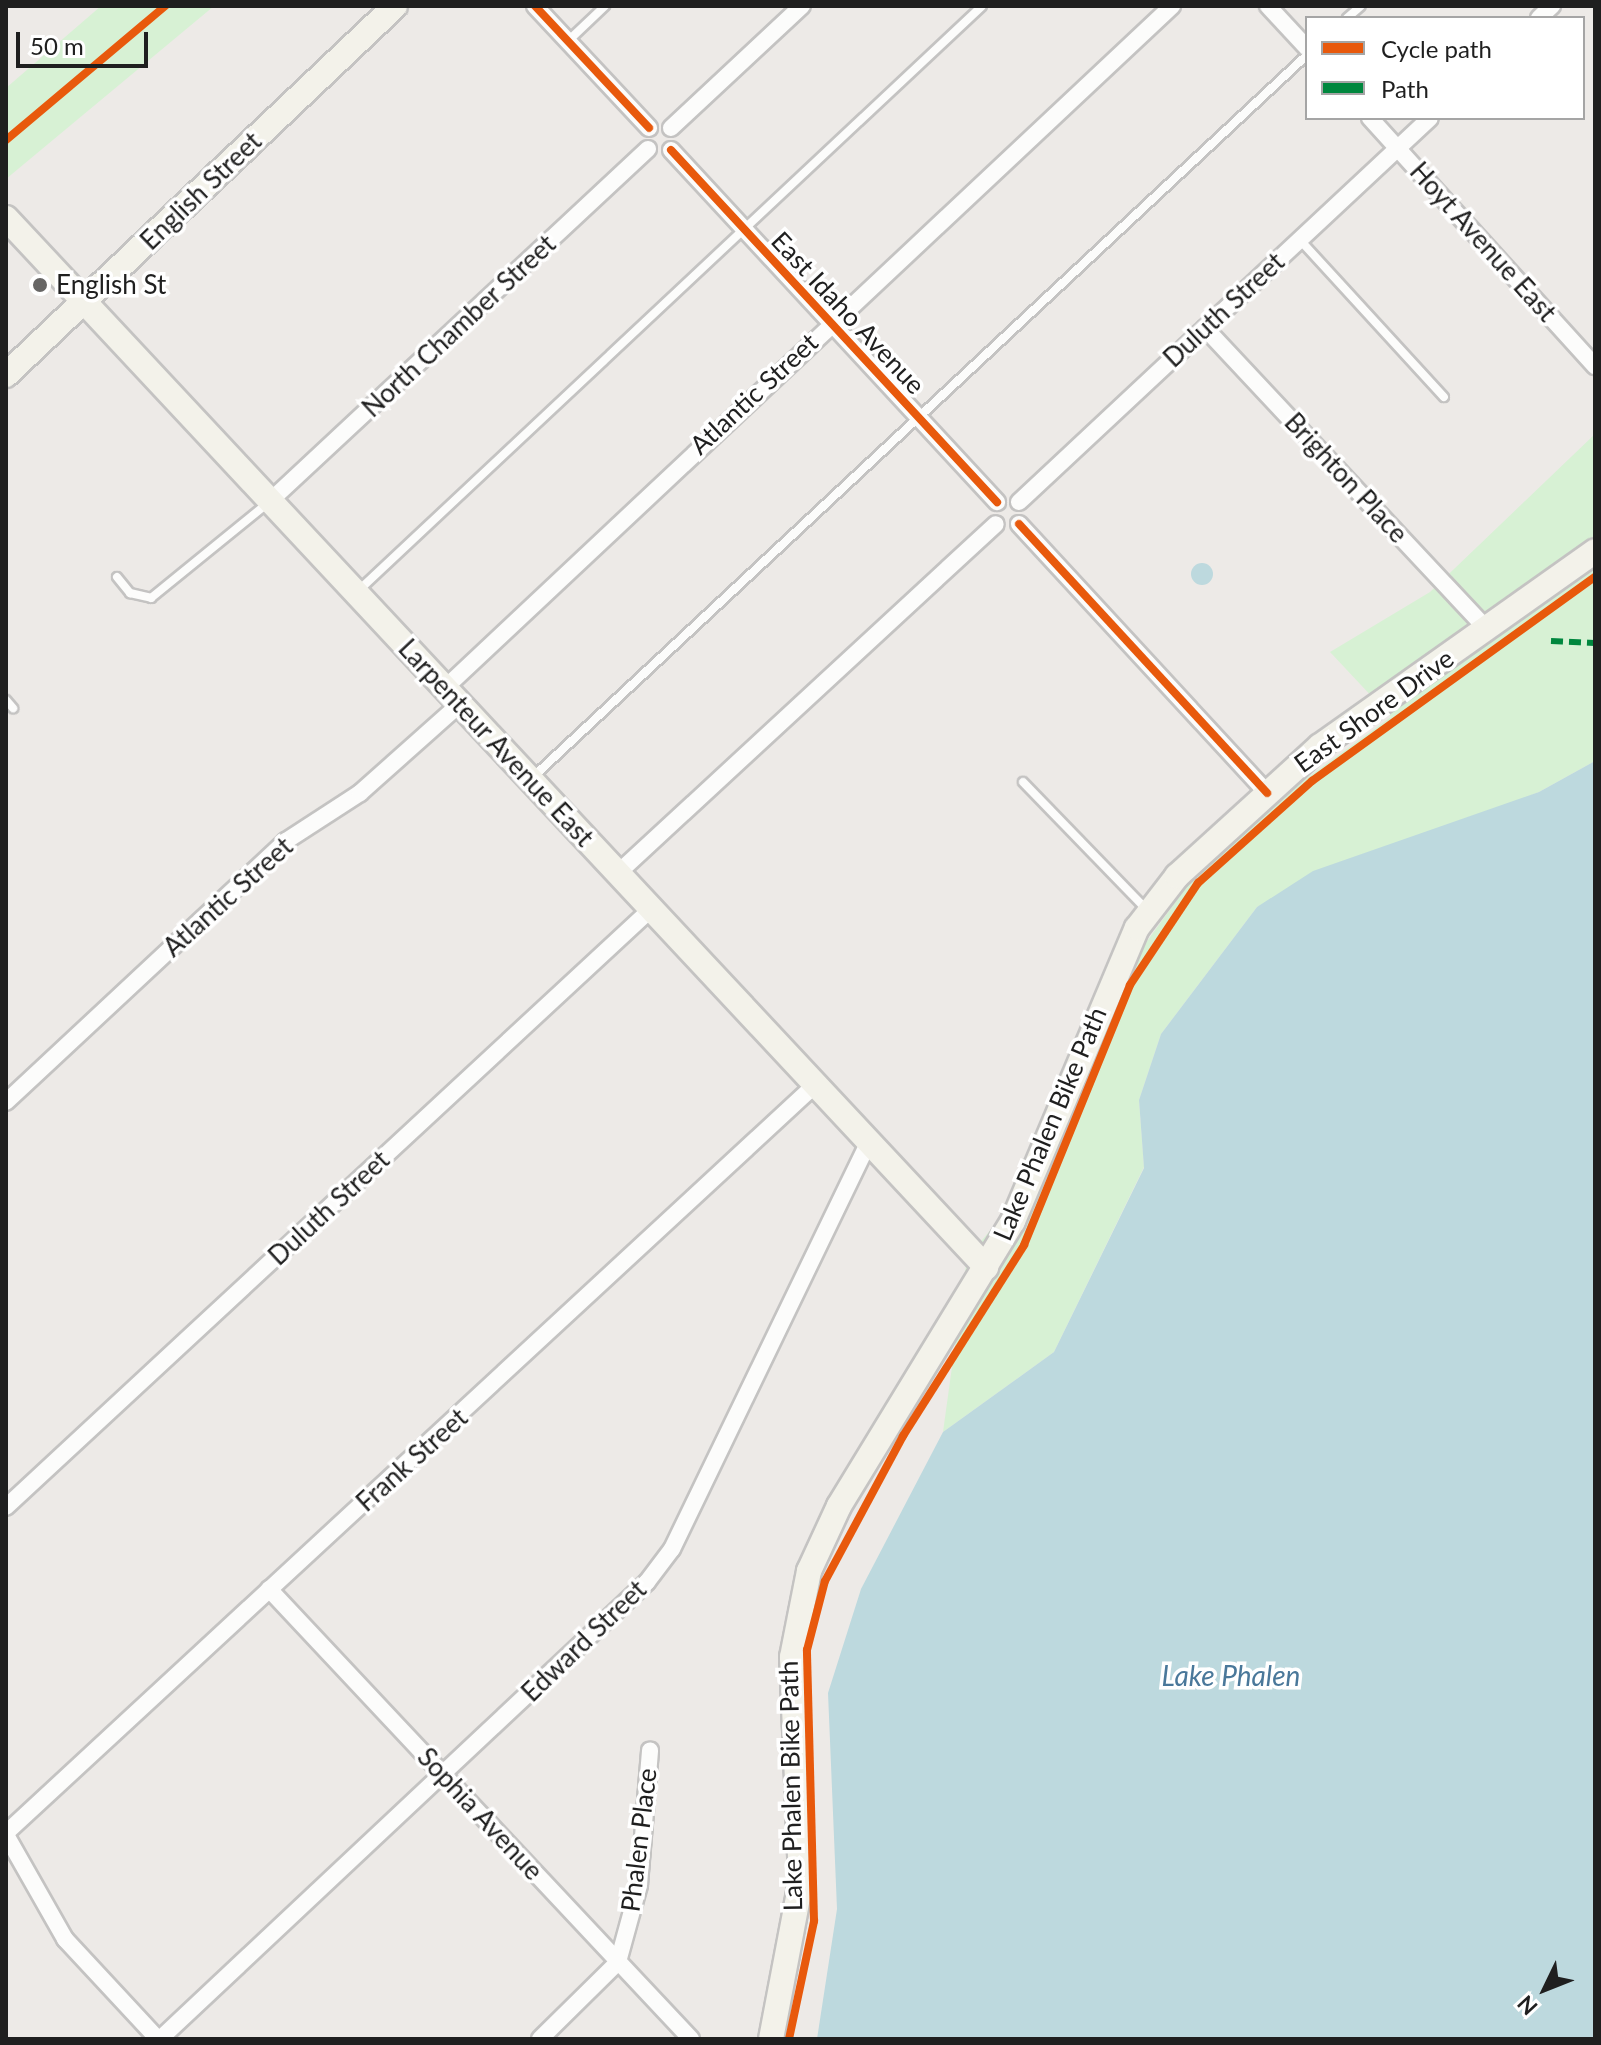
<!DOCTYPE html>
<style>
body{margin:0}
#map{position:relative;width:1601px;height:2045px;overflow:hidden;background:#edeae7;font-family:Lato,sans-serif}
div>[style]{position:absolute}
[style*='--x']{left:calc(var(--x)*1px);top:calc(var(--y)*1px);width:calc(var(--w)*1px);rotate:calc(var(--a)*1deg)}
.park>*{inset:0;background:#d7f1d4}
.water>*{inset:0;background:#bdd9de}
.round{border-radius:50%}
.roads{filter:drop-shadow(2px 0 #c4c3c2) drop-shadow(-2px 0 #c4c3c2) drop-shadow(0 2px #c4c3c2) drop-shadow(0 -2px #c4c3c2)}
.lane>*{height:8px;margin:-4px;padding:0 4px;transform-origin:4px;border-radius:4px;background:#fcfcfb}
.street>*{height:16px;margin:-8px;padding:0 8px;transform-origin:8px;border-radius:8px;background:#fcfcfb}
.secondary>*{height:24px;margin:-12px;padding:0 12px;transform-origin:12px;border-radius:12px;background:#f3f2ea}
.quiet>*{height:6px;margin-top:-3px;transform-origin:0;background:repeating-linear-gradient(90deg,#00873e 0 12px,transparent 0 18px)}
.cycleway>*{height:8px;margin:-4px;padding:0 4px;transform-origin:4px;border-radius:4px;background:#e8590c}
.dots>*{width:22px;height:22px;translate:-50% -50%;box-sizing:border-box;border:4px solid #fff;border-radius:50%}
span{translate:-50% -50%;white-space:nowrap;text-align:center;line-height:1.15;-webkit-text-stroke:7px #fff;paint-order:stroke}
.street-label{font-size:26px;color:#1f1f1f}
.poi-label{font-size:26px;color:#1f1f1f}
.left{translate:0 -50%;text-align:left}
.water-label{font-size:28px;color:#4a789a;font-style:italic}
.frame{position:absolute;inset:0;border:8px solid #1f1f1f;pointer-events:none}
.legend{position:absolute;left:1305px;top:16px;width:280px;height:104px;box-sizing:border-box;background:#fff;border:2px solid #a5a5a5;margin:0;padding:10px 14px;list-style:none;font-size:24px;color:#1f1f1f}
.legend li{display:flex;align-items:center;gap:16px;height:40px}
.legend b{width:40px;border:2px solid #a5a5a5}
.north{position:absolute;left:1505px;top:1949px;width:80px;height:80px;-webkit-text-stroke:6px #fff;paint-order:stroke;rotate:227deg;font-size:22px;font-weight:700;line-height:32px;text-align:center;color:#1f1f1f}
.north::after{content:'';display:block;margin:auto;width:28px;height:36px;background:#1f1f1f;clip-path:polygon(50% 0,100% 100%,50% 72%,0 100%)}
.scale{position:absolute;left:16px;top:32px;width:132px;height:36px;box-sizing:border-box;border:4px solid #1f1f1f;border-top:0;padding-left:10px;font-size:24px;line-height:28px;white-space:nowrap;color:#1f1f1f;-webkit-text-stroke:6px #fff;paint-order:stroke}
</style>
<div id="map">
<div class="park">
<div style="clip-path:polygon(101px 6px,214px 6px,6px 179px,6px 88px)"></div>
<div style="clip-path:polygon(1595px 434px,1595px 761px,1539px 792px,1257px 907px,1161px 1034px,1139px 1100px,1144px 1167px,1054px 1352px,943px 1432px,967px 1258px,1061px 1146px,1126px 970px,1220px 841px,1391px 717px,1330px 652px,1430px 592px)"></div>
</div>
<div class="water">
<div class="round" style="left:1191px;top:563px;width:22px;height:22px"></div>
<div style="clip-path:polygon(1595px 761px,1595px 2039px,817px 2039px,837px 1909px,828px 1693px,861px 1589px,943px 1432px,1054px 1352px,1144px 1168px,1139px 1100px,1161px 1034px,1257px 907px,1313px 871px,1539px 792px)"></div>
</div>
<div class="roads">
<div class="lane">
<div style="--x:1347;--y:18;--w:18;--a:-41"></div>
<div style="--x:568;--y:41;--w:51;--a:-43.4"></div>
<div style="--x:1300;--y:240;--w:213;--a:47.5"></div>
<div style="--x:117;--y:577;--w:21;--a:51"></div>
<div style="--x:130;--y:593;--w:22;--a:13"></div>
<div style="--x:151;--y:598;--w:152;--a:-39.1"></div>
<div style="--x:358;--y:591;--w:855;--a:-43.15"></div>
<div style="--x:6;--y:700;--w:11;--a:49"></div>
<div style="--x:533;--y:777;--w:1058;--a:-43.01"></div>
<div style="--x:1023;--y:782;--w:178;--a:45.9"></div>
</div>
<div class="street">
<div style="--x:535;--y:6;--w:167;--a:46.9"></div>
<div style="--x:1268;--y:6;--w:57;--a:47.1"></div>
<div style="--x:1539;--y:18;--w:18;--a:-43"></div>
<div style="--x:1370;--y:118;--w:335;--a:47.8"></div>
<div style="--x:671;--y:128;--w:179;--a:-43"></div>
<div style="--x:671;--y:150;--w:480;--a:47.2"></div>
<div style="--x:1205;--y:328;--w:412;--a:46.9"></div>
<div style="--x:269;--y:502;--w:518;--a:-42.97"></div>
<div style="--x:1019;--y:502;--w:562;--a:-43.05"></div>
<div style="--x:1019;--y:524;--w:366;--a:47.3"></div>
<div style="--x:445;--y:688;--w:997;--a:-43.17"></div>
<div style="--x:618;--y:873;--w:514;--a:-42.72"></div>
<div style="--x:6;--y:1102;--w:383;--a:-43"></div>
<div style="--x:286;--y:841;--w:88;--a:-33"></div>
<div style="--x:360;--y:793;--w:134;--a:-41.7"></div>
<div style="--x:6;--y:1507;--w:880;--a:-42.83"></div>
<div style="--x:269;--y:1589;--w:617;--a:46.84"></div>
<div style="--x:6;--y:1833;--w:1103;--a:-42.76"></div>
<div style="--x:6;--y:1835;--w:120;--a:60.4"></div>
<div style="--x:65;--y:1939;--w:137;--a:47.1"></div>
<div style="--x:160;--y:2039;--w:668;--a:-43.18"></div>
<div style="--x:647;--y:1582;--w:41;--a:-52.9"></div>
<div style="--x:672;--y:1549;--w:453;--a:-64.2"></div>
<div style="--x:540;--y:2039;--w:110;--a:-44.6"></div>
<div style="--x:618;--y:1962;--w:80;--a:-74.7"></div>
<div style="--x:639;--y:1885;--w:135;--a:-85.3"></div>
</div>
<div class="secondary">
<div style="--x:6;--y:218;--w:1436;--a:46.95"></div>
<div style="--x:6;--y:375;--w:536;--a:-43.49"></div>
<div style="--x:771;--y:2039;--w:161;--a:-79.2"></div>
<div style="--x:801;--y:1881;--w:224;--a:-92.3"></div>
<div style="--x:792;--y:1657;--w:88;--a:-78.8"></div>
<div style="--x:809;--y:1571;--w:72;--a:-65.2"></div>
<div style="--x:839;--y:1506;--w:334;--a:-58.6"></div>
<div style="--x:1013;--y:1221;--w:318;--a:-67.1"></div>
<div style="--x:1137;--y:928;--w:66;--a:-52.4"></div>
<div style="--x:1177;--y:876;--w:193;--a:-42.3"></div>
<div style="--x:1320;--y:746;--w:337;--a:-35.3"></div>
</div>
</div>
<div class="quiet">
<div style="--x:1551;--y:641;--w:44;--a:2.6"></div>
</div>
<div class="cycleway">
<div style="--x:535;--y:6;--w:167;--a:46.9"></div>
<div style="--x:6;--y:140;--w:208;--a:-40.1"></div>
<div style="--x:671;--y:150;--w:480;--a:47.2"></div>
<div style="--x:1019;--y:524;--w:366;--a:47.3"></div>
<div style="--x:789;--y:2039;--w:121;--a:-78"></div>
<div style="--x:814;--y:1921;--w:271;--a:-91.5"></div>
<div style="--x:807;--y:1650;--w:71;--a:-75.4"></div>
<div style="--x:825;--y:1581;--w:165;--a:-61.7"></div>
<div style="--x:903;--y:1436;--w:226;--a:-57.6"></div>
<div style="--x:1024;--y:1245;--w:281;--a:-67.8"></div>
<div style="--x:1130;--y:985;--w:123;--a:-56.3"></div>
<div style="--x:1198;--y:883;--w:153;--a:-41.8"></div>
<div style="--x:1312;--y:781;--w:349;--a:-35.8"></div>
</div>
<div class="dots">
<div style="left:40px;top:285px;background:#676665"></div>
</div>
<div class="street-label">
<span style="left:201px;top:191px;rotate:-44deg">English Street</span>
<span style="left:1483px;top:242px;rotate:48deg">Hoyt Avenue East</span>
<span style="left:1224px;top:310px;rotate:-43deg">Duluth Street</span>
<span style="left:848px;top:313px;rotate:47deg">East Idaho Avenue</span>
<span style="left:459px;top:326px;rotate:-43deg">North Chamber Street</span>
<span style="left:754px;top:394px;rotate:-43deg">Atlantic Street</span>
<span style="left:1346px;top:478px;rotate:47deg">Brighton Place</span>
<span style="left:1374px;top:711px;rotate:-36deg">East Shore Drive</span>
<span style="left:496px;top:743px;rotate:47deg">Larpenteur Avenue East</span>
<span style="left:228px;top:897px;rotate:-42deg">Atlantic Street</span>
<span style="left:1050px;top:1124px;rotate:-67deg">Lake Phalen Bike Path</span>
<span style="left:329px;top:1208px;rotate:-43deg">Duluth Street</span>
<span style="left:412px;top:1460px;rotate:-42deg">Frank Street</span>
<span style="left:584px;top:1641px;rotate:-44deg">Edward Street</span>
<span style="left:791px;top:1786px;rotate:-91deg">Lake Phalen Bike Path</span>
<span style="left:480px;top:1814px;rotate:47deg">Sophia Avenue</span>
<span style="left:639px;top:1840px;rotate:-83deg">Phalen Place</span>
</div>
<div class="poi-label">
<span class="left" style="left:56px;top:285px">English St</span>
</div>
<div class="water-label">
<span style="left:1231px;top:1675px">Lake Phalen</span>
</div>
<div class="frame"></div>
<ul class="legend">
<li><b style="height:10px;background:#e8590c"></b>Cycle path</li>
<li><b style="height:10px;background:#00873e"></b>Path</li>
</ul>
<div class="north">N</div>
<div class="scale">50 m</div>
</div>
